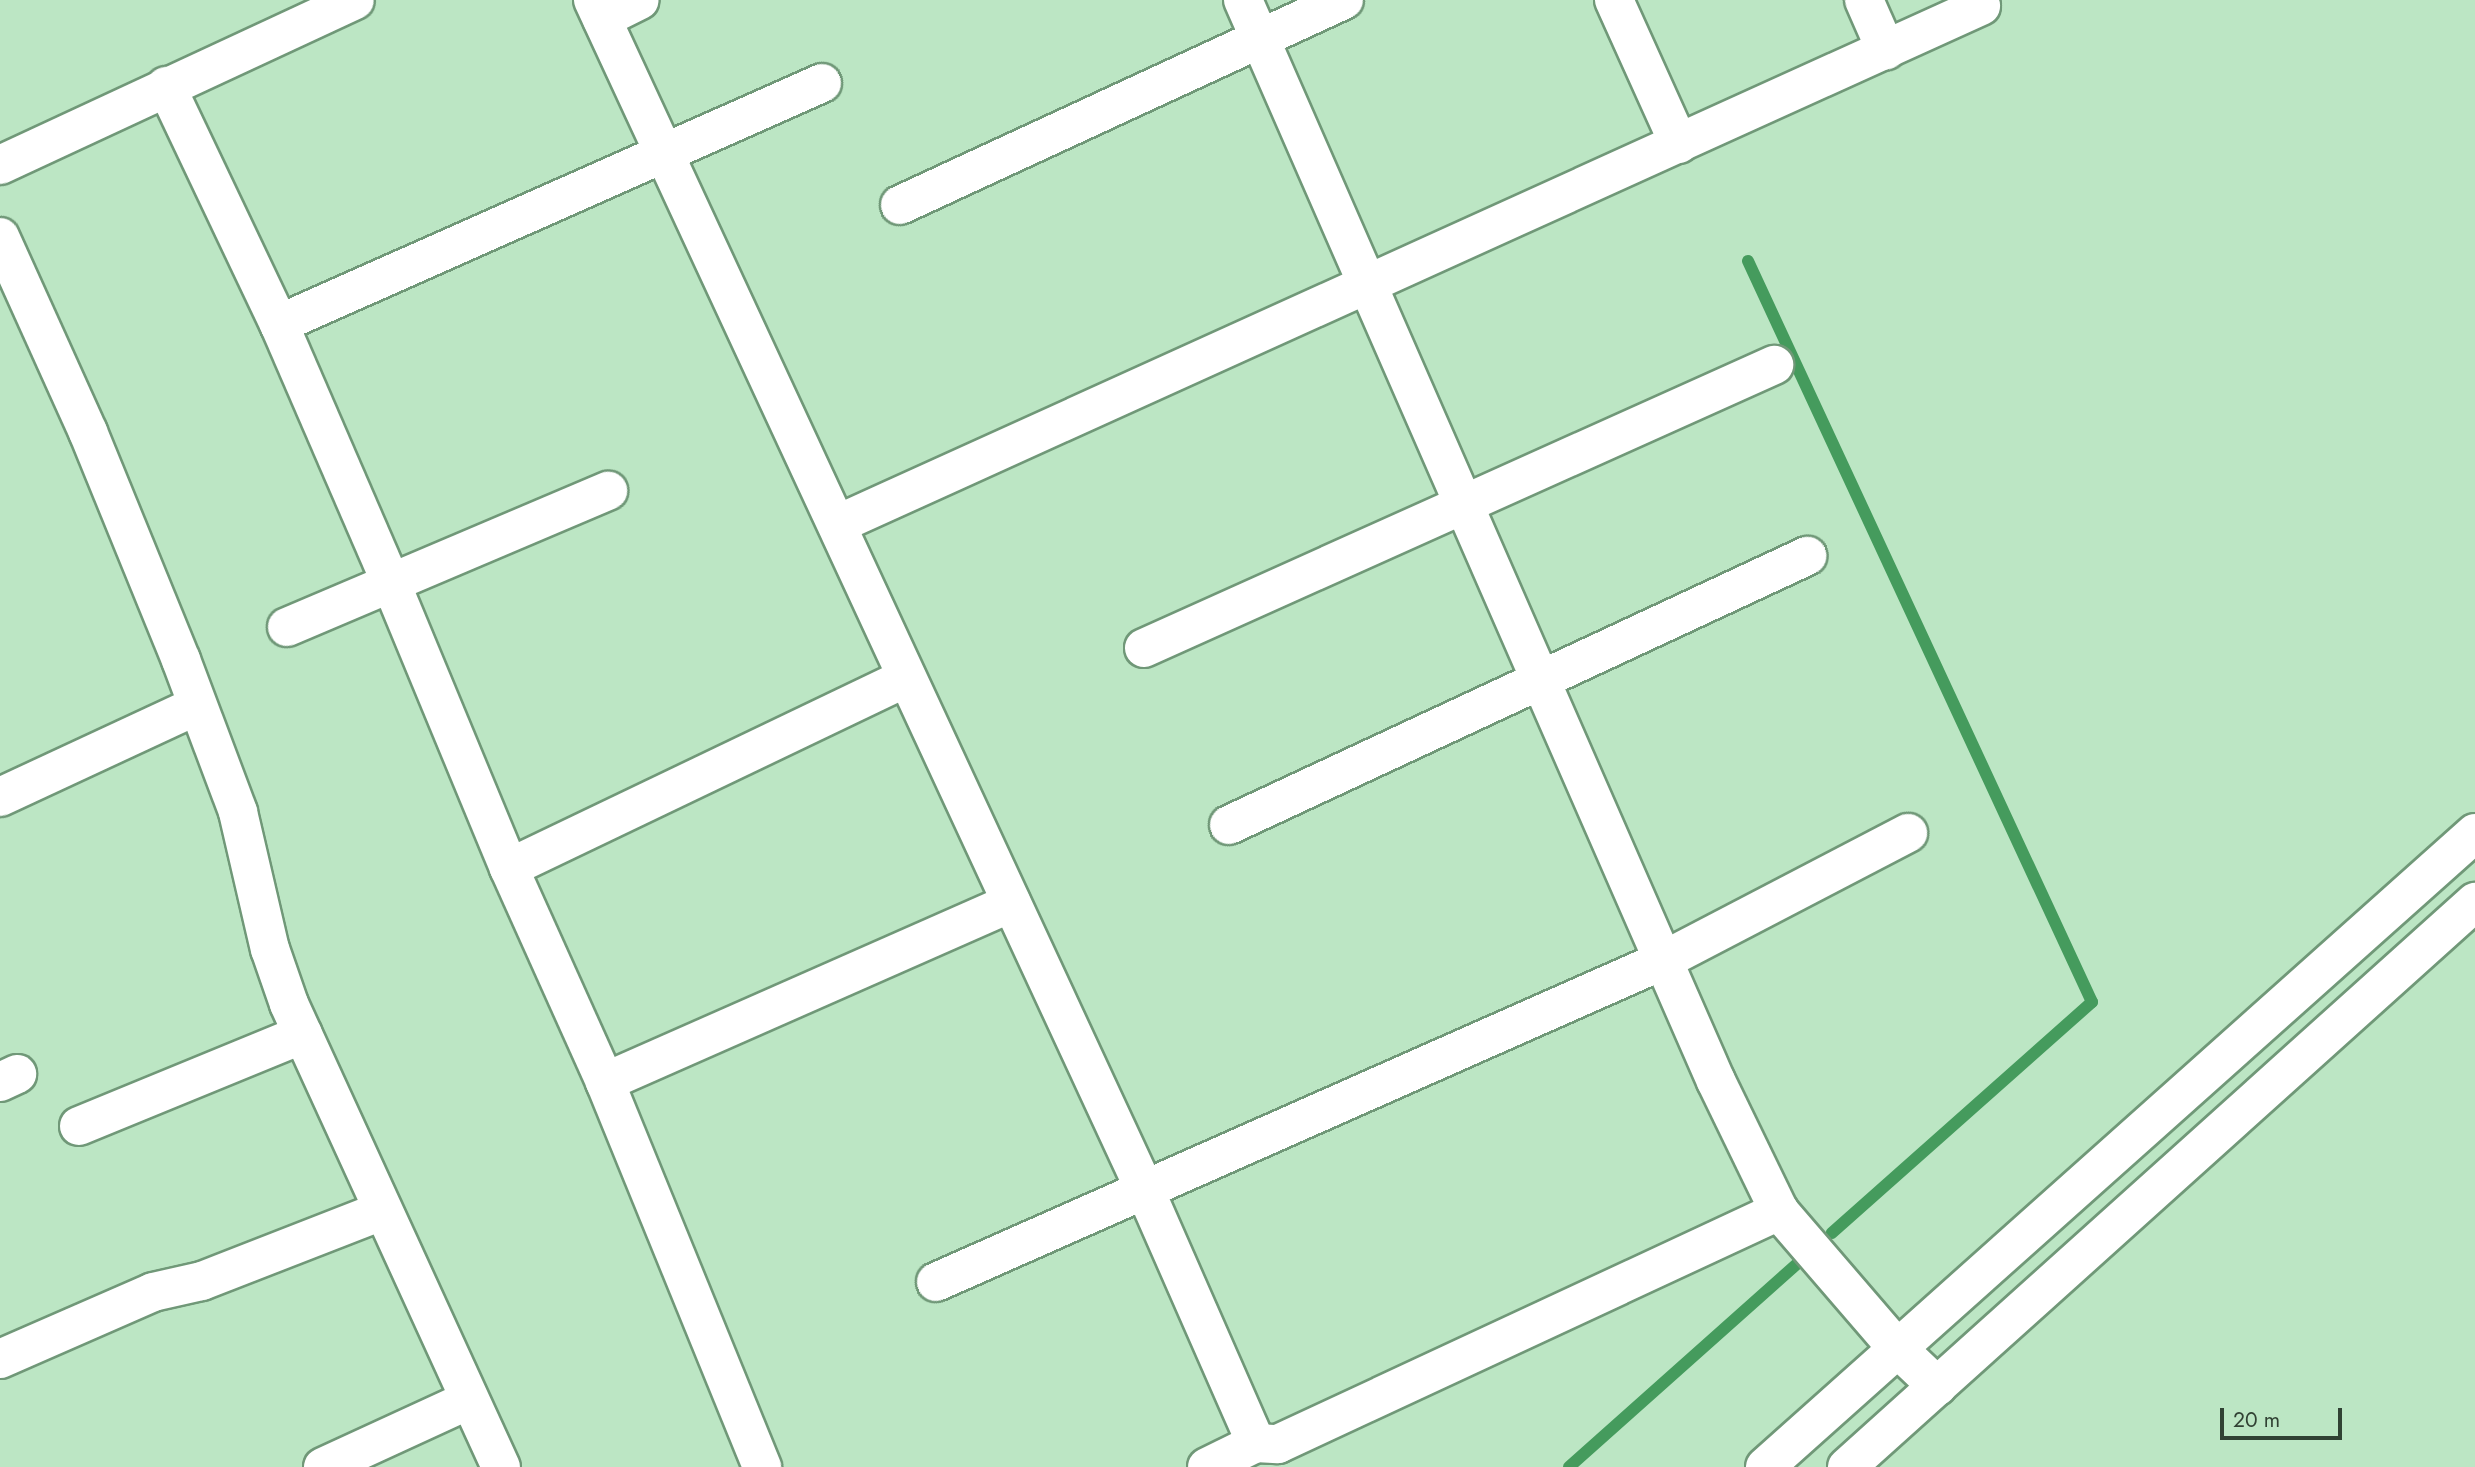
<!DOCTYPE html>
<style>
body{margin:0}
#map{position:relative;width:2475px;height:1467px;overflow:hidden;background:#bce6c4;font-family:Jost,sans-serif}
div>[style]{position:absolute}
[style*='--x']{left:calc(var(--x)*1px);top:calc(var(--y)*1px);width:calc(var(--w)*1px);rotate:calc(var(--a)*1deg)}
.stream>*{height:12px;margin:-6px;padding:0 6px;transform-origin:6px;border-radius:6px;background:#459b5d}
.roads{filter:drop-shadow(2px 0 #709878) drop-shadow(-2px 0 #709878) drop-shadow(0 2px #709878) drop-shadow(0 -2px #709878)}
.minor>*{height:38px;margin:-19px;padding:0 19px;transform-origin:19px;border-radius:19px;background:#fff}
.highway>*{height:38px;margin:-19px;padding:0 19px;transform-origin:19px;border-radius:19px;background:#fff}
span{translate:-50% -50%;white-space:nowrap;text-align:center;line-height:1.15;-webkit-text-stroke:6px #bce6c4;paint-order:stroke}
.scale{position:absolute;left:2220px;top:1408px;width:122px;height:32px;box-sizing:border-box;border:4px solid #314234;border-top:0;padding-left:9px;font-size:21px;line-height:24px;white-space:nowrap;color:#314234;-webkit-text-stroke:5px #bce6c4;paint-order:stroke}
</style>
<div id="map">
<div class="stream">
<div style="--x:1748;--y:261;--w:817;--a:65.1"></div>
<div style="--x:2092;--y:1002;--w:348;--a:138.4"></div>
<div style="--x:1569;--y:1467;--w:317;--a:-41.7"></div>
</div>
<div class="roads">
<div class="minor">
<div style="--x:593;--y:0;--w:1310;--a:65.12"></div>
<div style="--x:1144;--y:1188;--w:279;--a:66.3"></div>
<div style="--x:1256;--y:1443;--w:22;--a:3"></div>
<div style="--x:1278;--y:1444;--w:553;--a:-24.94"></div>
<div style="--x:1243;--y:0;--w:1180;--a:66.37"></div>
<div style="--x:1716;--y:1081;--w:144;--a:64.1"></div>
<div style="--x:1779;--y:1211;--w:179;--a:49.3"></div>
<div style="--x:1896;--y:1347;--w:57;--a:43.6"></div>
<div style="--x:1614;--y:0;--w:158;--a:65.7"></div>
<div style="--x:1864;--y:0;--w:55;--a:66.3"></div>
<div style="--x:602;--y:19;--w:42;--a:-26.6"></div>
<div style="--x:166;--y:86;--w:263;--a:64.6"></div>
<div style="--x:279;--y:324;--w:282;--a:66.6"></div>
<div style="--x:391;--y:583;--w:308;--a:67.5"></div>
<div style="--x:509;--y:868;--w:235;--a:65.8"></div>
<div style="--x:605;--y:1082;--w:416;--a:67.8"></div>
<div style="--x:0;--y:165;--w:391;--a:-24.9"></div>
<div style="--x:900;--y:205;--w:489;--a:-24.8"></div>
<div style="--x:0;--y:237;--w:214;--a:65.7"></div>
<div style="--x:88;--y:432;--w:246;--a:67.8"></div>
<div style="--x:181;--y:660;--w:162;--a:69.4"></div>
<div style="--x:238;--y:812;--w:141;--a:76.9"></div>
<div style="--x:270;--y:949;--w:58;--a:70.9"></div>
<div style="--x:289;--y:1004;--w:509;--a:65.4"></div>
<div style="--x:279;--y:324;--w:594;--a:-23.93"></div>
<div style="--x:838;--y:524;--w:1255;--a:-24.38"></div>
<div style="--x:287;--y:627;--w:349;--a:-23"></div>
<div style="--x:1144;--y:648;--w:691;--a:-24.19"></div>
<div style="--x:0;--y:797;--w:216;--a:-24.9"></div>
<div style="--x:1229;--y:825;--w:638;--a:-24.96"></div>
<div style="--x:509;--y:868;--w:439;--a:-25.6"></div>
<div style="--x:0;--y:1082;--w:19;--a:-25"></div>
<div style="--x:605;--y:1082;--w:444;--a:-23.8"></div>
<div style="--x:79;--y:1126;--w:242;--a:-22.3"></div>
<div style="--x:936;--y:1282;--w:798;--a:-23.87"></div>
<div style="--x:1666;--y:959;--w:273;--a:-27.5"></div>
<div style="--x:0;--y:1359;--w:167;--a:-23.6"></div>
<div style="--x:153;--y:1292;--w:50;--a:-12.7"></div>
<div style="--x:202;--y:1281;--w:193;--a:-21.3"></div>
<div style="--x:323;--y:1467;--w:161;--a:-24.7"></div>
<div style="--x:1207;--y:1467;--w:55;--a:-26.1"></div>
</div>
<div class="highway">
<div style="--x:1765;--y:1467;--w:952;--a:-41.76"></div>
<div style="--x:1847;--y:1467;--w:845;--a:-41.98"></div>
</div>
</div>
<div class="scale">20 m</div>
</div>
